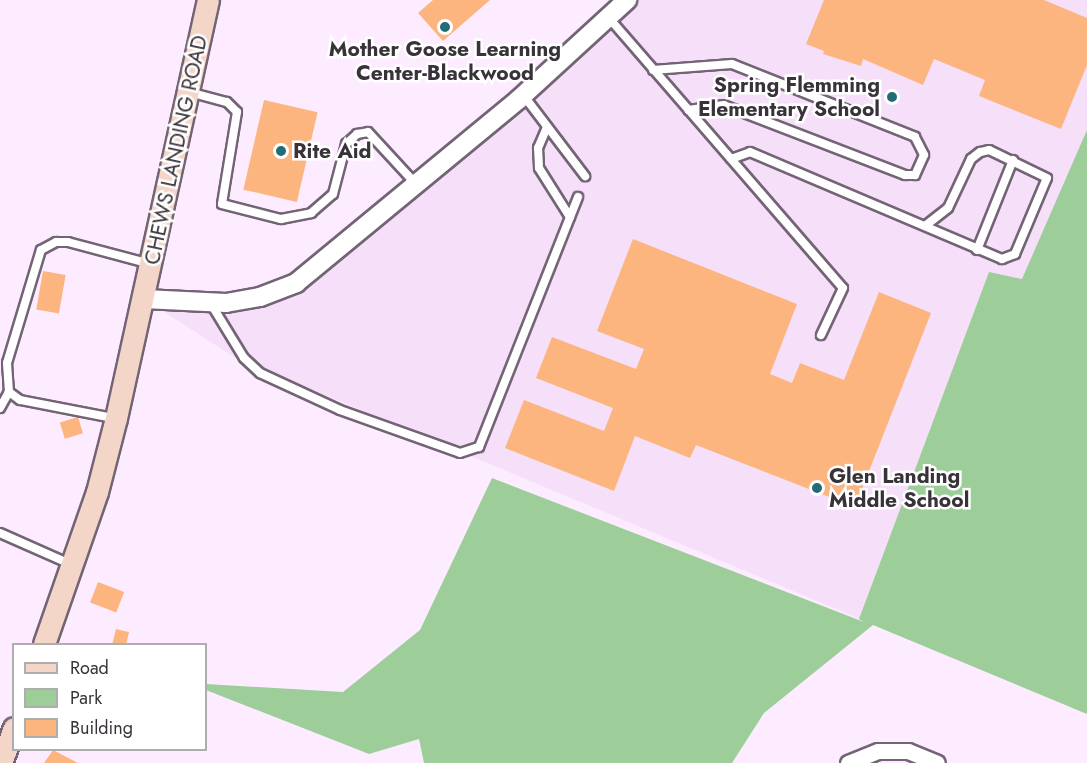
<!DOCTYPE html>
<style>
body{margin:0}
#map{position:relative;width:1087px;height:763px;overflow:hidden;background:#fdecff;font-family:Jost,sans-serif}
div>[style]{position:absolute}
[style*='--x']{left:calc(var(--x)*1px);top:calc(var(--y)*1px);width:calc(var(--w)*1px);rotate:calc(var(--a)*1deg)}
.built>*{inset:0;background:#f6dff8}
.green>*{inset:0;background:#9dce9a}
.building>*{inset:0;background:#fcb57f;transform-origin:0 0}
.roads{filter:drop-shadow(2px 0 #736475) drop-shadow(-2px 0 #736475) drop-shadow(0 2px #736475) drop-shadow(0 -2px #736475)}
.service>*{height:8px;margin:-4px;padding:0 4px;transform-origin:4px;border-radius:4px;background:#fff}
.minor>*{height:15px;margin:-7.5px;padding:0 7.5px;transform-origin:7.5px;border-radius:7.5px;background:#fff}
.tertiary>*{height:18px;margin:-9px;padding:0 9px;transform-origin:9px;border-radius:9px;background:#fff}
.secondary>*{height:21px;margin:-10.5px;padding:0 10.5px;transform-origin:10.5px;border-radius:10.5px;background:#f3d6c8}
.dots>*{width:16px;height:16px;translate:-50% -50%;box-sizing:border-box;border:3px solid #fff;border-radius:50%}
span{translate:-50% -50%;white-space:nowrap;text-align:center;line-height:1.15;-webkit-text-stroke:5px #fff;paint-order:stroke}
.poi-label{font-size:21px;color:#383239;font-weight:700}
.right{translate:-100% -50%;text-align:right}
.left{translate:0 -50%;text-align:left}
.street-label{font-size:21px;color:#383239}
.legend{position:absolute;left:12px;top:643px;width:195px;height:108px;box-sizing:border-box;background:#fff;border:2px solid #afadb0;margin:0;padding:8px 10px;list-style:none;font-size:18px;color:#383239}
.legend li{display:flex;align-items:center;gap:12px;height:30px}
.legend b{width:30px;border:2px solid #afadb0}
</style>
<div id="map">
<div class="built">
<div style="clip-path:polygon(627px 0,1087px 0,1087px 714px,234px 357px,144px 299px,226px 303px,296px 283px)"></div>
</div>
<div class="green">
<div style="clip-path:polygon(1087px 130px,1087px 714px,873px 625px,764px 713px,732px 763px,424px 763px,419px 739px,369px 754px,206px 690px,206px 684px,343px 692px,420px 630px,492px 478px,864px 622px,859px 619px,989px 272px,1022px 279px)"></div>
</div>
<div class="building">
<div style="clip-path:polygon(433px 0,490px 0,443px 41px,418px 13px)"></div>
<div style="clip-path:polygon(824px 0,1044px 0,1087px 18px,1087px 65px,1061px 129px,979px 96px,985px 80px,934px 59px,923px 85px,863px 59px,861px 66px,823px 54px,824px 51px,806px 44px)"></div>
<div style="left:264px;top:100px;width:55px;height:92px;rotate:13deg"></div>
<div style="clip-path:polygon(633px 239px,797px 304px,770px 374px,792px 383px,800px 363px,844px 380px,879px 292px,931px 313px,855px 507px,696px 445px,690px 458px,635px 436px,614px 491px,505px 448px,524px 400px,604px 431px,613px 408px,536px 378px,552px 337px,636px 369px,644px 349px,597px 331px)"></div>
<div style="left:43px;top:271px;width:23px;height:39px;rotate:10deg"></div>
<div style="left:78px;top:417px;width:17px;height:19px;rotate:73deg"></div>
<div style="left:98px;top:582px;width:28px;height:22px;rotate:21deg"></div>
<div style="clip-path:polygon(116px 629px,129px 632px,126px 645px,112px 645px)"></div>
<div style="clip-path:polygon(53px 750px,78px 763px,44px 763px)"></div>
</div>
<div class="roads">
<div class="service">
<div style="--x:609;--y:18;--w:357;--a:49.1"></div>
<div style="--x:843;--y:288;--w:52;--a:115.1"></div>
<div style="--x:653;--y:70;--w:79;--a:-4.3"></div>
<div style="--x:732;--y:64;--w:197;--a:21.7"></div>
<div style="--x:915;--y:137;--w:20;--a:63"></div>
<div style="--x:924;--y:155;--w:22;--a:114"></div>
<div style="--x:915;--y:175;--w:10;--a:180"></div>
<div style="--x:905;--y:175;--w:194;--a:-158.9"></div>
<div style="--x:724;--y:105;--w:36;--a:172"></div>
<div style="--x:189;--y:92;--w:39;--a:15"></div>
<div style="--x:227;--y:102;--w:14;--a:45"></div>
<div style="--x:237;--y:112;--w:93;--a:99.3"></div>
<div style="--x:222;--y:204;--w:61;--a:14.3"></div>
<div style="--x:281;--y:219;--w:31;--a:-11"></div>
<div style="--x:311;--y:213;--w:29;--a:-41"></div>
<div style="--x:333;--y:194;--w:52;--a:-75.4"></div>
<div style="--x:346;--y:144;--w:15;--a:-42"></div>
<div style="--x:357;--y:134;--w:11;--a:-10"></div>
<div style="--x:368;--y:132;--w:71;--a:47.3"></div>
<div style="--x:524;--y:96;--w:101;--a:52.7"></div>
<div style="--x:547;--y:127;--w:23;--a:113"></div>
<div style="--x:538;--y:148;--w:20;--a:87"></div>
<div style="--x:539;--y:168;--w:58;--a:57.7"></div>
<div style="--x:731;--y:159;--w:20;--a:-20"></div>
<div style="--x:750;--y:152;--w:274;--a:23"></div>
<div style="--x:1002;--y:259;--w:14;--a:-21"></div>
<div style="--x:1015;--y:254;--w:82;--a:-67.2"></div>
<div style="--x:1047;--y:178;--w:64;--a:-154.2"></div>
<div style="--x:989;--y:150;--w:9;--a:167"></div>
<div style="--x:980;--y:152;--w:11;--a:142"></div>
<div style="--x:971;--y:159;--w:54;--a:115.1"></div>
<div style="--x:948;--y:208;--w:28;--a:142"></div>
<div style="--x:977;--y:250;--w:97;--a:-68.2"></div>
<div style="--x:211;--y:304;--w:63;--a:58.6"></div>
<div style="--x:244;--y:358;--w:22;--a:43"></div>
<div style="--x:260;--y:373;--w:88;--a:24.8"></div>
<div style="--x:340;--y:410;--w:127;--a:19.7"></div>
<div style="--x:460;--y:453;--w:20;--a:-18"></div>
<div style="--x:479;--y:447;--w:269;--a:-68.4"></div>
<div style="--x:0;--y:408;--w:18;--a:-61"></div>
<div style="--x:113;--y:418;--w:95;--a:-169"></div>
<div style="--x:20;--y:400;--w:14;--a:-144"></div>
<div style="--x:9;--y:392;--w:29;--a:-94"></div>
<div style="--x:7;--y:363;--w:118;--a:-73.3"></div>
<div style="--x:41;--y:250;--w:17;--a:-28"></div>
<div style="--x:56;--y:242;--w:12;--a:0"></div>
<div style="--x:68;--y:242;--w:82;--a:14.9"></div>
<div style="--x:0;--y:533;--w:77;--a:23.9"></div>
</div>
<div class="minor">
<div style="--x:848;--y:763;--w:32;--a:-22"></div>
<div style="--x:878;--y:751;--w:30;--a:0"></div>
<div style="--x:908;--y:751;--w:31;--a:22"></div>
</div>
<div class="tertiary">
<div style="--x:144;--y:299;--w:82;--a:2.8"></div>
<div style="--x:226;--y:303;--w:35;--a:-10"></div>
<div style="--x:260;--y:297;--w:39;--a:-21"></div>
<div style="--x:296;--y:283;--w:289;--a:-39.5"></div>
<div style="--x:519;--y:99;--w:147;--a:-42.5"></div>
</div>
<div class="secondary">
<div style="--x:44;--y:644;--w:161;--a:-70.8"></div>
<div style="--x:97;--y:492;--w:76;--a:-75.6"></div>
<div style="--x:116;--y:418;--w:428;--a:-77.6"></div>
<div style="--x:1;--y:763;--w:37;--a:-70"></div>
</div>
</div>
<div class="dots">
<div style="left:445px;top:27px;background:#236b77"></div>
<div style="left:892px;top:97px;background:#236b77"></div>
<div style="left:281px;top:151px;background:#236b77"></div>
<div style="left:817px;top:488px;background:#236b77"></div>
</div>
<div class="poi-label">
<span style="left:445px;top:61px">Mother Goose Learning<br>Center-Blackwood</span>
<span class="right" style="left:880px;top:97px">Spring Flemming<br>Elementary School</span>
<span class="left" style="left:293px;top:151px">Rite Aid</span>
<span class="left" style="left:829px;top:488px">Glen Landing<br>Middle School</span>
</div>
<div class="street-label">
<span style="left:176px;top:150px;rotate:-78deg">CHEWS LANDING ROAD</span>
</div>
<ul class="legend">
<li><b style="height:8px;background:#f3d6c8"></b>Road</li>
<li><b style="height:16px;background:#9dce9a"></b>Park</li>
<li><b style="height:16px;background:#fcb57f"></b>Building</li>
</ul>
</div>
